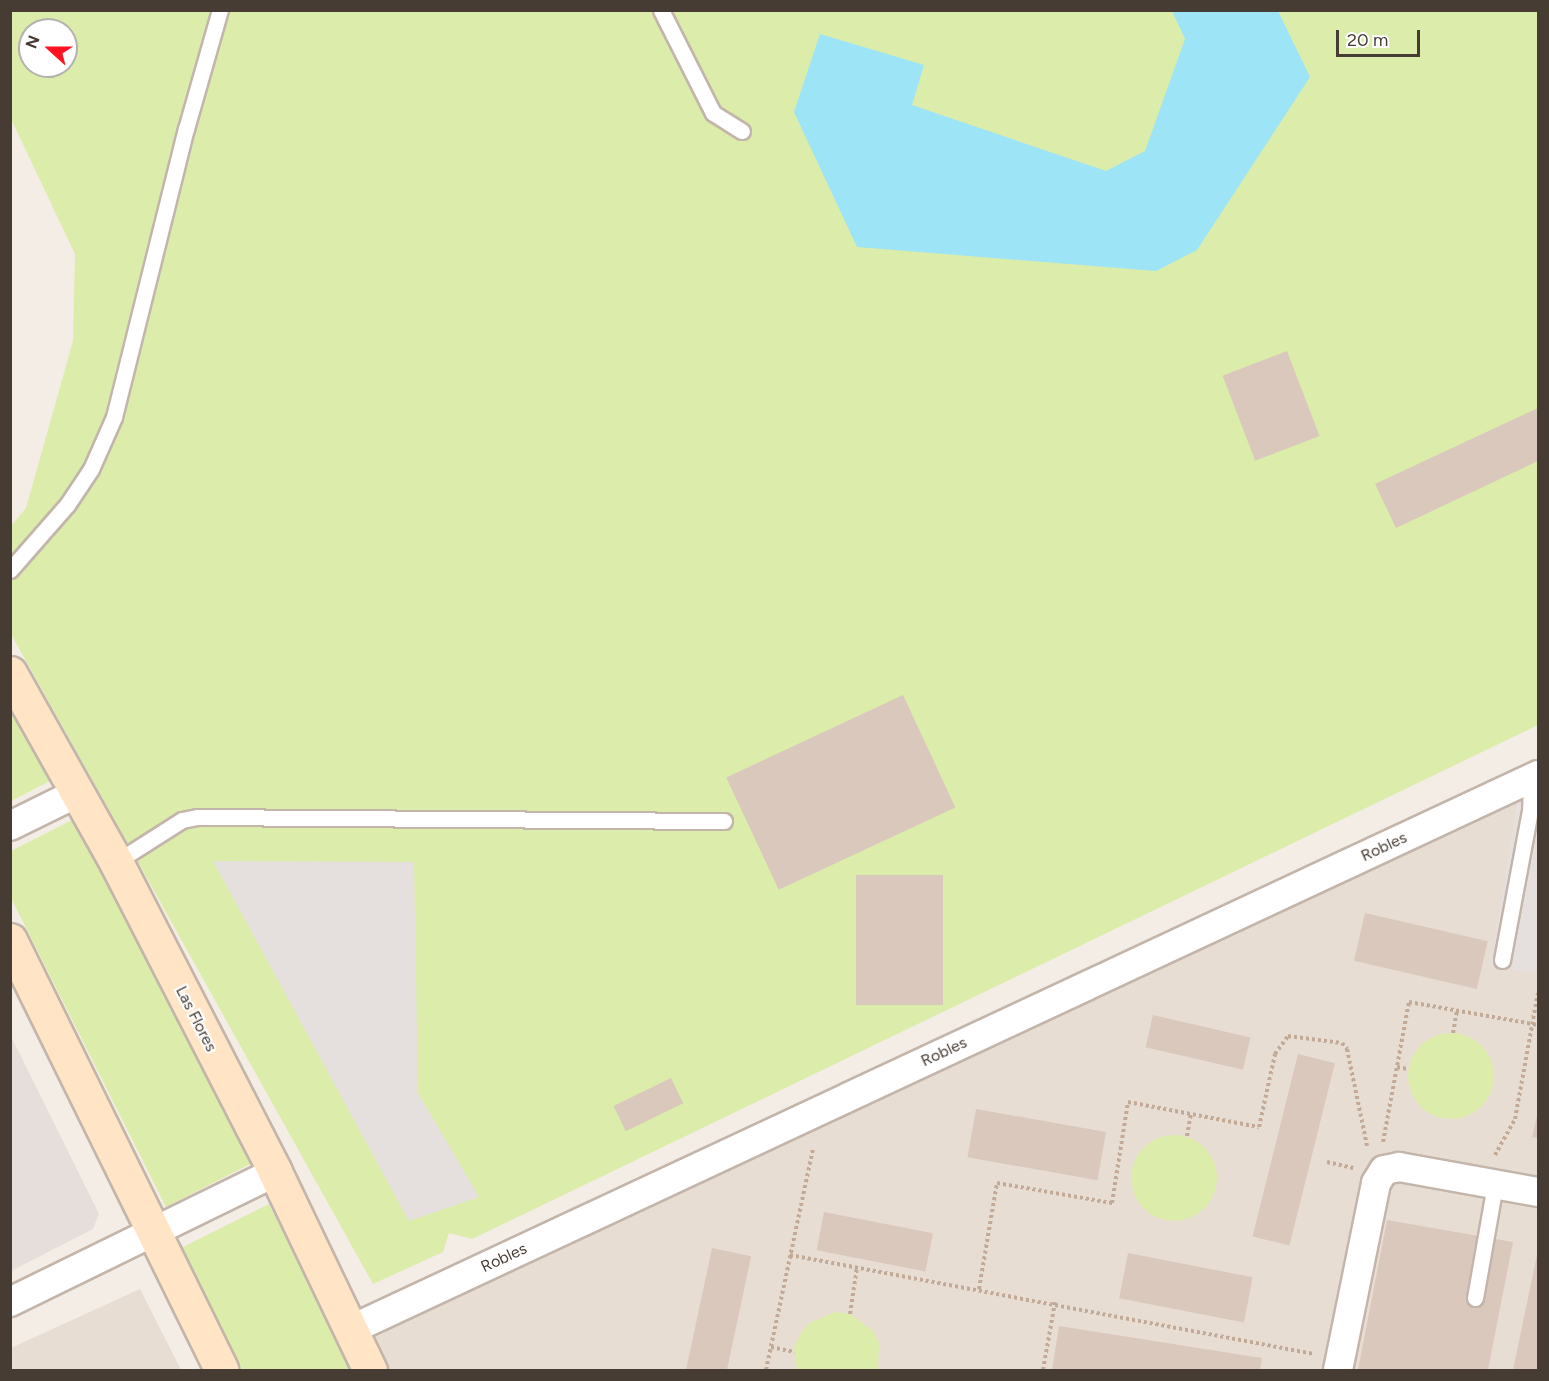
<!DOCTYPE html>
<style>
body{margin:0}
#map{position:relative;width:1549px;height:1381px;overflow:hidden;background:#f4ede5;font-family:Figtree,sans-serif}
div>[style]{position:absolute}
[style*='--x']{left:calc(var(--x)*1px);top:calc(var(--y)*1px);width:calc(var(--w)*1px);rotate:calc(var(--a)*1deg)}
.residential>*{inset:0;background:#e8ddd3}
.industrial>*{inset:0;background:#e6deda}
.green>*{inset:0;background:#dcecab}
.round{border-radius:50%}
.parking>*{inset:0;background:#e5e0de}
.water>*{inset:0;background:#9de4f6}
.building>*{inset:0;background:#dac8bd;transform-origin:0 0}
.path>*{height:4px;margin-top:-2px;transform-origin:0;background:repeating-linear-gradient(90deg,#c3aa97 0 3px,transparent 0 6px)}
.roads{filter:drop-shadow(2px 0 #c3b5aa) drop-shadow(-2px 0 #c3b5aa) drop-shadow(0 2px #c3b5aa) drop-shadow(0 -2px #c3b5aa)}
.lane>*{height:15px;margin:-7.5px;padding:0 7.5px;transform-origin:7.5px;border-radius:7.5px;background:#fff}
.street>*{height:28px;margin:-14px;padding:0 14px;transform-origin:14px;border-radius:14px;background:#fff}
.secondary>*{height:33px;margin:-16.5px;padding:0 16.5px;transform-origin:16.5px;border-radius:16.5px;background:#ffe4c5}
span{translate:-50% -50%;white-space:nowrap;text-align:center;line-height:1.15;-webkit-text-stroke:4.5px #fff;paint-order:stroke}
.street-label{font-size:16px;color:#473c34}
.frame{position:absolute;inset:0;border:12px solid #473c34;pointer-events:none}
.north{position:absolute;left:18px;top:18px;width:60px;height:60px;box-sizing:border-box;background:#fff;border:2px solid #b5b1ae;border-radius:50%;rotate:291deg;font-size:16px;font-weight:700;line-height:24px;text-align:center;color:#473c34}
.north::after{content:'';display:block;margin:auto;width:21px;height:27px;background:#ff1221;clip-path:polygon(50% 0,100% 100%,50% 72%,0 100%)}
.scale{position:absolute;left:1336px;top:30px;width:84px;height:27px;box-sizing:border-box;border:3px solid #473c34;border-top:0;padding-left:8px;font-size:18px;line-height:21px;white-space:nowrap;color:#473c34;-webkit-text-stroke:4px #fff;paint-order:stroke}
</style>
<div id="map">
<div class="residential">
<div style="clip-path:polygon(1538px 775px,1538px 1370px,370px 1370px,350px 1330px)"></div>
<div style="clip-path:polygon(140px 1289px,181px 1370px,11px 1370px,11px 1348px)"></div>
</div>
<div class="industrial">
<div style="clip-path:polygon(10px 1034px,99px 1214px,93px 1229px,11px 1271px)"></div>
</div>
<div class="green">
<div style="clip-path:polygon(evenodd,11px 11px,1538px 11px,1538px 725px,472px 1239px,449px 1233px,443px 1252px,373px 1284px,11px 634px,11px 526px,26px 508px,73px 341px,75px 254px,11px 119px,11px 11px,30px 30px,66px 30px,66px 66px,30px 66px,30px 30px)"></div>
<div style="clip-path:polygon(10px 703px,54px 779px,11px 801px,10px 801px)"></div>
<div style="clip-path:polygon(80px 816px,254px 1162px,166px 1207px,11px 898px,11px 851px)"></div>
<div class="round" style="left:1408px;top:1033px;width:86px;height:86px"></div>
<div class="round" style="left:1131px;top:1135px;width:86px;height:86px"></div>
<div style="clip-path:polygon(269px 1204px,352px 1370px,242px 1370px,181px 1248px)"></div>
<div style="clip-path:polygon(835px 1312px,850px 1314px,873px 1331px,879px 1344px,878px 1370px,797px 1370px,794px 1348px,800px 1335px,809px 1323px)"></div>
</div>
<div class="parking">
<div style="clip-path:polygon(1538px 775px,1538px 958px,1536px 973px,1490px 966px,1520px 783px)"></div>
<div style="clip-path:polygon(213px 861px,414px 862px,418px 1093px,479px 1197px,409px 1221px)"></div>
</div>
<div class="water">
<div style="clip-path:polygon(1172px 11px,1278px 11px,1310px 77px,1197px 250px,1156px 271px,857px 247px,794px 112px,820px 34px,924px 65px,912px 105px,1106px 171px,1145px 151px,1185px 39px)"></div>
</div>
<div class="building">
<div style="left:1287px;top:351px;width:91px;height:69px;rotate:69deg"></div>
<div style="clip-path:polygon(1538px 408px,1538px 461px,1396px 528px,1375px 484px)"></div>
<div style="left:903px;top:695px;width:124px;height:195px;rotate:65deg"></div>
<div style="left:943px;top:875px;width:130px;height:87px;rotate:90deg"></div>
<div style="left:1365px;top:913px;width:126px;height:49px;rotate:13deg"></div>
<div style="left:1153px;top:1015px;width:100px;height:33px;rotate:13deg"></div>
<div style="left:1298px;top:1054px;width:38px;height:188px;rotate:14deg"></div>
<div style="left:671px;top:1078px;width:28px;height:64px;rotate:64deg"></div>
<div style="left:976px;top:1109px;width:132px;height:49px;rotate:10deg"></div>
<div style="clip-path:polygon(1538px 1112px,1538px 1138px,1532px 1137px)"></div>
<div style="left:824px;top:1212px;width:111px;height:39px;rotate:11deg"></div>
<div style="clip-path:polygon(1387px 1220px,1513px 1242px,1488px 1370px,1358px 1370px)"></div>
<div style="left:712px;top:1248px;width:40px;height:124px;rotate:12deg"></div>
<div style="left:1128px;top:1253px;width:127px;height:46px;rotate:11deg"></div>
<div style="clip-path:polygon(1537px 1255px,1538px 1370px,1513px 1370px)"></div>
<div style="clip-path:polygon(1059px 1326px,1262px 1358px,1260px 1370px,1052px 1370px)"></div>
</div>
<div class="path">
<div style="--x:1453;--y:1033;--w:23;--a:-80"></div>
<div style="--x:1397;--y:1067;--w:11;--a:10"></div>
<div style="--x:1187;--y:1136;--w:22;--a:-80"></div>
<div style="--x:1383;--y:1142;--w:142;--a:-79.5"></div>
<div style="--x:1409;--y:1002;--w:131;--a:10.1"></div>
<div style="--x:1495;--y:1155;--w:41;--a:-60.9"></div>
<div style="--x:1515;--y:1119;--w:128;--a:-79.7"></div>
<div style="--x:1327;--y:1162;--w:27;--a:13"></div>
<div style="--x:790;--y:1255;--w:533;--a:10.7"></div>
<div style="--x:979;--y:1289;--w:108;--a:-80.4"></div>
<div style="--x:997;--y:1183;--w:117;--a:9.9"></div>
<div style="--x:1112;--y:1203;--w:102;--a:-81"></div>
<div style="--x:1128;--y:1102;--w:133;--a:10.8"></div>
<div style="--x:1259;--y:1127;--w:75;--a:-77.6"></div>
<div style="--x:1275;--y:1054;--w:22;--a:-54"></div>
<div style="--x:1288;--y:1036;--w:54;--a:7.4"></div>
<div style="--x:1342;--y:1043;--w:8;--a:50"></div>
<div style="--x:1347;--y:1049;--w:99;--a:78.3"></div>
<div style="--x:850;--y:1314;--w:48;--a:-81.5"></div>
<div style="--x:771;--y:1347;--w:24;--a:12"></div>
<div style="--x:766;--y:1370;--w:226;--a:-78"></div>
<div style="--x:1043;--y:1370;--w:69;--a:-80"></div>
</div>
<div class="roads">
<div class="lane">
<div style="--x:661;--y:10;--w:115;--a:63.2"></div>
<div style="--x:713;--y:113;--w:34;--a:32"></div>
<div style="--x:10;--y:570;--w:86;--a:-48.8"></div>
<div style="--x:67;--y:505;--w:43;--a:-56.3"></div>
<div style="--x:91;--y:469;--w:57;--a:-66.1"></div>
<div style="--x:114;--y:417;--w:297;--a:-76"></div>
<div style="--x:186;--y:129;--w:124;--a:-74.1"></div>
<div style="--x:116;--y:862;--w:78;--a:-32.5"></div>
<div style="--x:182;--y:820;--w:16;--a:-11"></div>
<div style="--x:198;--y:817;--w:526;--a:0.44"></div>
<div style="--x:1502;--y:960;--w:152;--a:-79.4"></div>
<div style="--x:1530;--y:811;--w:32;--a:-88"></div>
<div style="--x:1475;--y:1298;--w:116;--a:-80"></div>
</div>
<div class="street">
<div style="--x:10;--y:826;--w:75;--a:-26.2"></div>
<div style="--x:10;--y:1302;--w:295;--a:-26.1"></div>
<div style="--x:350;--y:1330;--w:1311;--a:-25.04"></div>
<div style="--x:1338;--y:1370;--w:191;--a:-78.5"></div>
<div style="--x:1376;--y:1183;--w:15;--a:-58"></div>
<div style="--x:1384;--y:1170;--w:15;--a:-11"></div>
<div style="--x:1399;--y:1167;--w:141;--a:10.2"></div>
</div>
<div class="secondary">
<div style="--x:10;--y:673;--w:217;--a:60.7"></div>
<div style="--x:116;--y:862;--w:348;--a:62.8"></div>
<div style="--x:275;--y:1172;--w:220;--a:64.4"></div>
<div style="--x:10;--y:940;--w:479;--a:63.8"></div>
</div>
</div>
<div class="street-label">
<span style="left:1384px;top:847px;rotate:-25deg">Robles</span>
<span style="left:196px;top:1019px;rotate:63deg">Las Flores</span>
<span style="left:944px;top:1052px;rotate:-25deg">Robles</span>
<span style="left:504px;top:1258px;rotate:-25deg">Robles</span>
</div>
<div class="frame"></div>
<div class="north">N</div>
<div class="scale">20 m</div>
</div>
